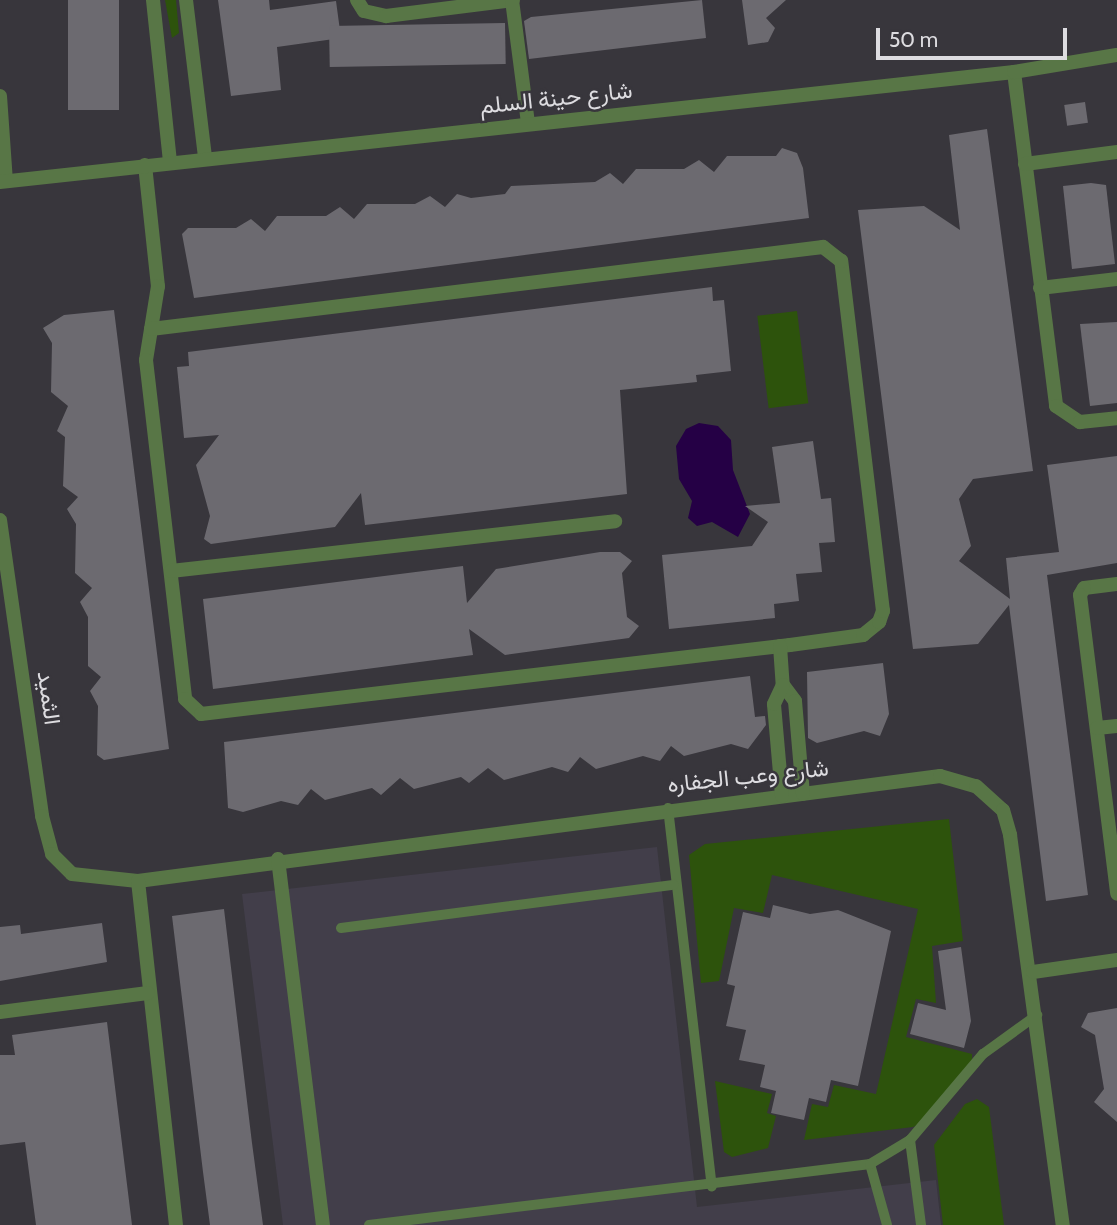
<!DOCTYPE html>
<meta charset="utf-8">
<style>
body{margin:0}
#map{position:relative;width:1117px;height:1225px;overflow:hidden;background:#38363c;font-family:Cabin,Vazirmatn,sans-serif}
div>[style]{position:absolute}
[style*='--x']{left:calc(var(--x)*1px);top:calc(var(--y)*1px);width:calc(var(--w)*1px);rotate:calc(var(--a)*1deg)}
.built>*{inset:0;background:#423e4a}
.green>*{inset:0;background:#2d530c;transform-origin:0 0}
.water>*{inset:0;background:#250045}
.building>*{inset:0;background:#6c6a70;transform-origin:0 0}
.service>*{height:10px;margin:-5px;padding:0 5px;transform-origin:5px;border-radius:5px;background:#587646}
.minor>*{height:14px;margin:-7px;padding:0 7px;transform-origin:7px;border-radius:7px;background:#587646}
span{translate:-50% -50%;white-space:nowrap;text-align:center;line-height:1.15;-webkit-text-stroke:5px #38363c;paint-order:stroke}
.street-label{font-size:23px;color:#dddce0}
.scale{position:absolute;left:876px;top:28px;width:191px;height:32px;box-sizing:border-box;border:4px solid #dddce0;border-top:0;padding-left:9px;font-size:21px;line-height:24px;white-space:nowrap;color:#dddce0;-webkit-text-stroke:5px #38363c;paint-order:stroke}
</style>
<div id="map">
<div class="built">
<div style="clip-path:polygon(657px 847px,697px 1207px,936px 1180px,941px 1225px,283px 1225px,242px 894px)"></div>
</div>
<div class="green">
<div style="clip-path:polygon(165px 0,176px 0,179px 33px,172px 38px)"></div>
<div style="left:797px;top:311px;width:93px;height:40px;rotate:83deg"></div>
<div style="clip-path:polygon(949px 819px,963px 941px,932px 946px,936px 1003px,916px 999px,906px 1037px,972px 1054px,972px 1062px,926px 1121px,913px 1127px,804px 1140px,812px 1104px,828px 1107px,834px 1085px,876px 1094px,918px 909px,772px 875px,763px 913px,734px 908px,719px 981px,701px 983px,689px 855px,705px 844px)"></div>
<div style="clip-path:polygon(715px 1081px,772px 1094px,767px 1113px,776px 1116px,768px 1148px,732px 1157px,724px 1152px)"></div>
<div style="clip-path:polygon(977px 1099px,989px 1107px,1004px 1225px,943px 1225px,934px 1145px,965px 1104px)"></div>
</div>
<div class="water">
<div style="clip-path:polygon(699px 423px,718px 426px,731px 440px,733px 470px,750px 514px,738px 537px,712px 522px,697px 526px,688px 518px,692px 501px,679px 479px,676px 446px,686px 429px)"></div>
</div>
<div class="building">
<div style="left:68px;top:0;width:51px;height:110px"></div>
<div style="clip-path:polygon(218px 0,269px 0,270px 10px,336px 1px,341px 38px,277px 47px,281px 90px,231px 96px)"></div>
<div style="clip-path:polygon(702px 0,706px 38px,529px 59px,524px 21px,531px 17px)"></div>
<div style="clip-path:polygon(742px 0,786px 0,766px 18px,775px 28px,768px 42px,748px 45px)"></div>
<div style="left:505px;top:23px;width:41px;height:176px;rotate:89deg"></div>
<div style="left:1085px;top:102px;width:21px;height:21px;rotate:82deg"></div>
<div style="clip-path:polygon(987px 129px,1033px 471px,973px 479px,959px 499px,971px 546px,959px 561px,1010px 599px,1006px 558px,1059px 552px,1047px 465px,1117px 456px,1117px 563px,1047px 575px,1088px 895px,1046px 901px,1009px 605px,978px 644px,913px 649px,858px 210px,924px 206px,960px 230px,949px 135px)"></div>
<div style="clip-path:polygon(782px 148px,797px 153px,803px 168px,809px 218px,194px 298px,182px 234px,188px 228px,236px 228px,251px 219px,265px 231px,277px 216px,326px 216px,340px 207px,354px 219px,367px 204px,415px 204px,430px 196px,445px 207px,457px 194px,471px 198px,505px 194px,511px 186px,595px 182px,610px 173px,623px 184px,636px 169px,684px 169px,699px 160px,714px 172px,727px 156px,776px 156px)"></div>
<div style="clip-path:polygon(1091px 183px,1106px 185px,1115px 264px,1072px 269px,1063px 186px)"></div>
<div style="clip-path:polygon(712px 287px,713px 301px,724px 300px,731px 371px,696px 375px,697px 382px,620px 390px,627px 494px,365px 525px,361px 493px,335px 527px,211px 544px,204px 539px,210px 516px,196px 465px,219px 435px,184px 438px,177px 367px,189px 366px,188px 352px)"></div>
<div style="clip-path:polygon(114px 310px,169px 749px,104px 760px,97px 755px,98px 706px,90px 691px,101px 677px,88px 666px,88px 617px,80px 602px,92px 588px,75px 573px,76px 524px,67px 509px,78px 497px,63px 486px,65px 437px,57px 431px,68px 406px,51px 392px,52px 343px,43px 328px,64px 315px)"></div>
<div style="clip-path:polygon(1117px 322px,1117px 403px,1090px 406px,1080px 324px)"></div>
<div style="clip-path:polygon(813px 441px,821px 499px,831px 498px,835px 542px,819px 543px,822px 572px,796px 574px,799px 601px,774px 604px,775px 618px,669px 629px,662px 555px,752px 546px,768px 522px,745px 506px,780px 503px,772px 447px)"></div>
<div style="clip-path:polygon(600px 552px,620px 552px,632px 561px,622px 573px,627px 617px,639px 626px,629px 638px,505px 655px,469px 629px,473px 655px,213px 689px,203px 599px,463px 566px,467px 603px,496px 569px)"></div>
<div style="clip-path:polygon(883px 663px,889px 714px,880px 736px,864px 731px,817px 743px,808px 738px,807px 672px)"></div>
<div style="clip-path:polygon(750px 676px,755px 717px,765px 716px,766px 725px,748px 749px,731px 744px,684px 756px,671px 746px,660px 761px,643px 756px,596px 769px,580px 757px,568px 772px,552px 767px,504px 780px,488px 768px,469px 783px,461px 777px,414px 789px,400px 778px,381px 795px,372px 788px,325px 800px,311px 789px,298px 805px,281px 801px,243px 812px,228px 808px,224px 742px)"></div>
<div style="clip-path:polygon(773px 905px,810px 914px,838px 910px,891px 931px,858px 1086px,831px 1080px,826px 1102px,809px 1098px,804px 1120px,771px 1113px,776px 1091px,760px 1087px,765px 1065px,739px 1060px,746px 1030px,726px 1026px,735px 986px,727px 984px,743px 912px,770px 918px)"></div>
<div style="clip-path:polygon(224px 909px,252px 1143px,263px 1225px,210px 1225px,203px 1172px,172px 916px)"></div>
<div style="clip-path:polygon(102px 923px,107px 962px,0 981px,0 927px,20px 925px,21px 934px)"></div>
<div style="clip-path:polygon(961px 947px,971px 1021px,964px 1048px,910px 1034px,918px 1003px,946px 1010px,938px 951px)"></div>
<div style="clip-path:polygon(1117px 1008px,1117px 1122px,1094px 1102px,1104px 1089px,1095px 1035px,1081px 1027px,1088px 1013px)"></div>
<div style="clip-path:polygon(107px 1022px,132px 1225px,36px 1225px,25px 1142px,0 1145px,0 1055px,15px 1055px,12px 1035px)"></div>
</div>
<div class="service">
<div style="--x:668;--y:808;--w:381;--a:83.4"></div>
<div style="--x:341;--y:928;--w:335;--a:-7.4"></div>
<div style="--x:910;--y:1140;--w:86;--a:82.6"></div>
<div style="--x:870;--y:1164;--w:63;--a:74.4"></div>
<div style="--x:369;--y:1225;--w:505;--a:-6.94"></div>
<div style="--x:870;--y:1164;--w:47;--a:-31"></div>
<div style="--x:910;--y:1140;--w:113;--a:-49.7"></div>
<div style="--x:983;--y:1054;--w:67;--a:-35.8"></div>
</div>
<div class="minor">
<div style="--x:153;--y:0;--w:163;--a:84"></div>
<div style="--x:186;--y:0;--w:158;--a:83.1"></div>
<div style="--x:357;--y:0;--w:13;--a:58"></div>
<div style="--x:364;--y:11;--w:23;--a:13"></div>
<div style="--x:386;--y:16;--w:128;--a:-7.2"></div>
<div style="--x:512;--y:0;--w:125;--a:82.6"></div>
<div style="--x:1014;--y:72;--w:337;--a:82.8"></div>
<div style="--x:1056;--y:406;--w:29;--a:34"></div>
<div style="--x:1080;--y:422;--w:37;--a:-6"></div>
<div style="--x:0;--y:96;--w:85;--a:86"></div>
<div style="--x:1025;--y:164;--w:93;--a:-7.4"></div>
<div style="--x:145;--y:165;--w:122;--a:83.9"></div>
<div style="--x:158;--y:286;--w:75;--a:99.2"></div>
<div style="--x:146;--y:360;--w:341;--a:83.4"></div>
<div style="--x:185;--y:699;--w:22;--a:43"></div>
<div style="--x:201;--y:714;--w:593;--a:-6.68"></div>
<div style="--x:790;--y:645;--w:74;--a:-7.8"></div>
<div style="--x:863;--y:635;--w:21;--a:-39"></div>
<div style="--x:879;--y:622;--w:12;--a:-70"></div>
<div style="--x:883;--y:611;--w:353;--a:-96.8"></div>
<div style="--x:841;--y:261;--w:23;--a:-142"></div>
<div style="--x:823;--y:247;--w:677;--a:173.04"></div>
<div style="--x:0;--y:182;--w:1020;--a:-6.19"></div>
<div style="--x:1014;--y:72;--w:104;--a:-9.4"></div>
<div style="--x:1040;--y:288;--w:78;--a:-6.7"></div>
<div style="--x:0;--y:520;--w:299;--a:81.9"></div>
<div style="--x:42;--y:816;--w:39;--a:75"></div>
<div style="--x:52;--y:854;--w:28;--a:45"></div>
<div style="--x:72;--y:874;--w:66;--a:6.1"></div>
<div style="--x:138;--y:881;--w:809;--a:-7.46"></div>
<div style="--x:940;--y:776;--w:37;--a:16"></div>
<div style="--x:976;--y:786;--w:36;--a:42"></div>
<div style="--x:1003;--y:810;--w:26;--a:74"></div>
<div style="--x:1010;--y:835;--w:394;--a:82.3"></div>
<div style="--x:171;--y:571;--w:447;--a:-6.4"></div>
<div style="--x:1117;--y:584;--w:33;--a:173"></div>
<div style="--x:1084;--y:588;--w:8;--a:120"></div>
<div style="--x:1080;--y:595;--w:301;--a:82.9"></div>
<div style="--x:780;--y:646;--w:39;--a:86"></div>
<div style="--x:783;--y:685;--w:20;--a:53"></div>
<div style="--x:795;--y:701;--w:93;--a:85.1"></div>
<div style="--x:1097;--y:728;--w:20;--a:-6"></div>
<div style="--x:782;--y:796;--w:92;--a:-95"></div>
<div style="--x:774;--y:704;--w:21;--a:-65"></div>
<div style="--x:278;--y:859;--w:369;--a:83"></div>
<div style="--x:138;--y:881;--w:346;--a:83.7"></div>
<div style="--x:1033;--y:972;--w:85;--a:-8.1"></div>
<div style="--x:0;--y:1012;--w:149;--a:-7.3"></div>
</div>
<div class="street-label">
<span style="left:556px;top:98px;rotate:-6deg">شارع حينة السلم</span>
<span style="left:49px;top:698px;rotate:82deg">الثميد</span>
<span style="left:748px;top:776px;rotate:-6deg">شارع وعب الجفاره</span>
</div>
<div class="scale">50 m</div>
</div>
